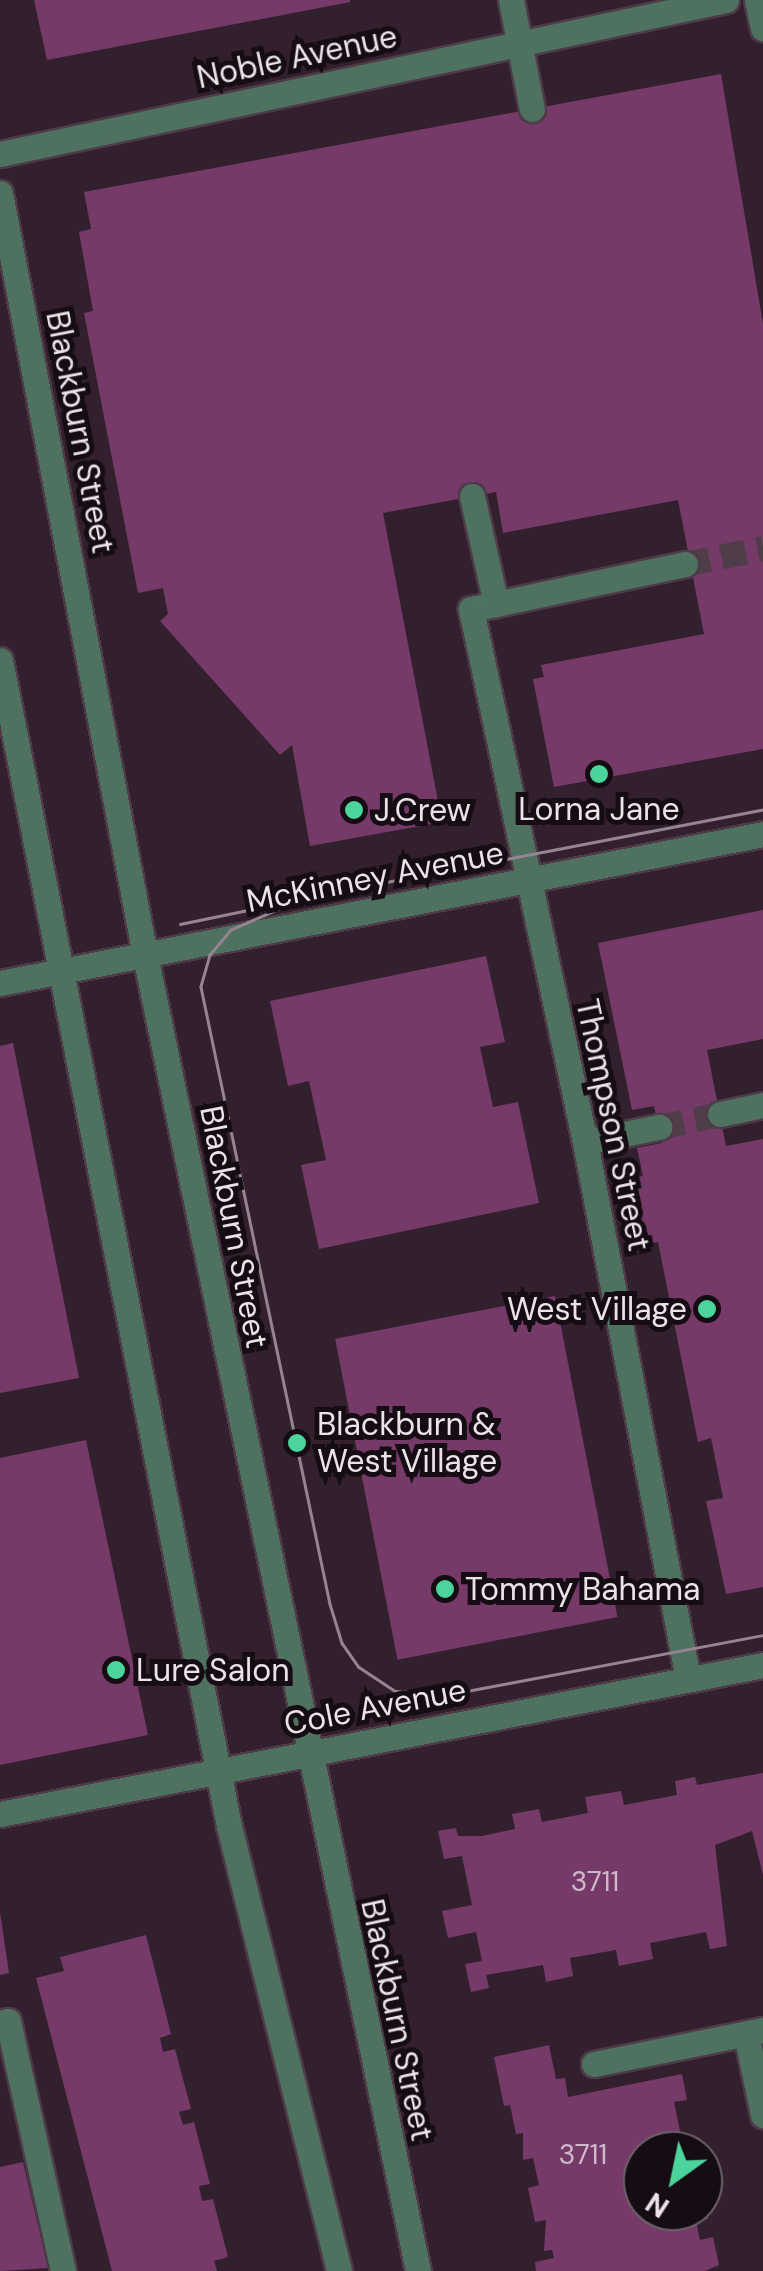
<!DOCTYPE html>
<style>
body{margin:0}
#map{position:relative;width:763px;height:2271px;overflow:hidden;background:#33202e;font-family:"DM Sans",sans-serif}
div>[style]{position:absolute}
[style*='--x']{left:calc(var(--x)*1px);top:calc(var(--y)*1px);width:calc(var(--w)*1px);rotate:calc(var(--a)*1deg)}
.building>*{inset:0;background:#763a69;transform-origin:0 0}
.minor-tunnel>*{height:25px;margin-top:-12.5px;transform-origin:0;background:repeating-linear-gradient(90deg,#4f3d4a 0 25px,transparent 0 37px)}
.roads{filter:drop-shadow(2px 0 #4d3b48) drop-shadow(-2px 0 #4d3b48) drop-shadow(0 2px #4d3b48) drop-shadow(0 -2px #4d3b48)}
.minor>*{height:25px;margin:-12.5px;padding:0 12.5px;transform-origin:12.5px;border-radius:12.5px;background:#4f7160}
.tram>*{height:2.5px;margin:-1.25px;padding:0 1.25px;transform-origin:1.25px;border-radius:1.25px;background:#958590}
.dots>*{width:28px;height:28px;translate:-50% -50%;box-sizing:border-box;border:5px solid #150d13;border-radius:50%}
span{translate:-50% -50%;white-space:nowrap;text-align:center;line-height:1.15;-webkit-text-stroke:10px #150d13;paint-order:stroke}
.number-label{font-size:28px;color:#d0b7ca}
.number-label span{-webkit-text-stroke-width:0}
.street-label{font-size:32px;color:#eee1ea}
.poi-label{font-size:32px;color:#eee1ea}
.left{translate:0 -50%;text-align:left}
.right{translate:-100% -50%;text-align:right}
.north{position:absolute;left:623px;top:2131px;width:100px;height:100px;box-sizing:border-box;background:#150d13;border:2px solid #6c6269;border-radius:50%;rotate:213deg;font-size:28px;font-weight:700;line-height:40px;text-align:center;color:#eee1ea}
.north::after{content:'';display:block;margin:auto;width:35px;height:45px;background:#4bd49b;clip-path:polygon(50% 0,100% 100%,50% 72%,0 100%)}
</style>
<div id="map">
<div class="building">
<div style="clip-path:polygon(34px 0,350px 0,350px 2px,47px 60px)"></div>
<div style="clip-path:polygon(721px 74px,763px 324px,763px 749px,554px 787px,533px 679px,544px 677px,541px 665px,704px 634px,678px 500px,503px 533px,496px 492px,383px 513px,442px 822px,310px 846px,292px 745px,280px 755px,160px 621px,168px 614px,163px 588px,138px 593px,84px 313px,93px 311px,79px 232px,91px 229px,84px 192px)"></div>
<div style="clip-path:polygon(763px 910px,763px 1039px,707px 1050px,726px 1146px,763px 1139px,763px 1587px,726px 1594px,706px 1501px,723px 1498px,711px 1438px,698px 1442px,658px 1242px,631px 1247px,617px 1181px,643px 1176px,637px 1148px,662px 1143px,654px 1106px,632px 1110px,598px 943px)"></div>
<div style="clip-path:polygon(486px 956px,505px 1042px,480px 1047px,493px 1107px,518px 1102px,539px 1203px,319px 1249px,301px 1165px,326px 1160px,309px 1081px,288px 1086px,270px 1001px)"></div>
<div style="clip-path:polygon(13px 1043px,79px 1378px,0 1393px,0 1046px)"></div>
<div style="left:555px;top:1296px;width:327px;height:224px;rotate:79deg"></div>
<div style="clip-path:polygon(86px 1440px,148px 1735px,0 1765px,0 1458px)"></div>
<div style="clip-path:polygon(763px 1773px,763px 1875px,752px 1831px,715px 1845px,727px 1946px,710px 1949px,706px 1932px,650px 1943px,653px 1959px,619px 1966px,616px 1950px,570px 1958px,573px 1976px,546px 1982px,543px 1965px,486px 1975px,489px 1988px,471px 1992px,465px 1964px,482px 1961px,476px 1932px,448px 1938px,442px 1911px,472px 1905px,462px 1856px,444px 1859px,438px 1831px,456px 1828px,458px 1836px,482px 1836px,515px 1829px,512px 1814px,539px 1809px,542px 1822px,588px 1813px,585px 1797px,621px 1791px,624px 1805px,677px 1795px,675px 1781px,695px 1777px,697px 1785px)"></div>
<div style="clip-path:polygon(0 1912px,9px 1973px,0 1975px)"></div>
<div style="clip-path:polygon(146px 1935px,171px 2034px,160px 2038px,163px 2052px,175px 2049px,191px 2109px,179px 2112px,183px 2125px,194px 2122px,210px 2184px,199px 2186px,202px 2201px,213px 2199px,228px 2257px,214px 2261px,217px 2271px,112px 2271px,36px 1978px,64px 1971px,60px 1957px)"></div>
<div style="clip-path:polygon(549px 2045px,556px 2079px,565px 2078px,568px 2097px,682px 2074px,687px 2100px,674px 2102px,684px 2151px,643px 2151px,643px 2211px,706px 2211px,708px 2219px,696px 2221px,700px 2240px,713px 2237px,719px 2265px,705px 2271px,536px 2271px,535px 2262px,554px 2258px,552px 2250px,544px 2251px,546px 2220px,535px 2222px,528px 2188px,539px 2185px,533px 2158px,523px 2160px,523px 2133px,516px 2134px,510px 2105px,504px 2106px,494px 2057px)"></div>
<div style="clip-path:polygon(23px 2162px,48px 2268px,0 2271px,0 2167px)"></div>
</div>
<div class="minor-tunnel">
<div style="--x:685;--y:564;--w:80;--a:-11.6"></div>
<div style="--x:659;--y:1127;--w:62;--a:-12"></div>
</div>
<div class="roads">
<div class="minor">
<div style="--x:511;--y:0;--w:111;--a:79.1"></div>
<div style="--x:757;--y:0;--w:29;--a:78"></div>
<div style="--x:0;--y:154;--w:742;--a:-11.98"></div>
<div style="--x:0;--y:193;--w:776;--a:79.23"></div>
<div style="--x:145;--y:955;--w:1344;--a:78.28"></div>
<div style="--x:472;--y:496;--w:111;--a:77.5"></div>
<div style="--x:685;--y:564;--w:219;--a:168.1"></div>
<div style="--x:471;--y:609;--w:545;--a:77.93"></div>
<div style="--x:585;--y:1142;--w:547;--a:79.14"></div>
<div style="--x:0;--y:660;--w:1188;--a:78.89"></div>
<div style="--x:229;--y:1826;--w:458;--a:76.1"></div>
<div style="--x:0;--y:983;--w:777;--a:-11.05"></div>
<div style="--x:720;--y:1114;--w:44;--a:-11.8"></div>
<div style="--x:585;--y:1142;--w:76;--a:-11.5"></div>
<div style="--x:0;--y:1814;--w:777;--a:-11.05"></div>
<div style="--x:0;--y:2023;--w:8;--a:-14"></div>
<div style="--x:8;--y:2021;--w:256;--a:77.6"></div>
<div style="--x:746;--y:2034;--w:83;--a:78.1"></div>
<div style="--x:594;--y:2064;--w:172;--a:-11.4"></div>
</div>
</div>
<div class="tram">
<div style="--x:763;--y:810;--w:470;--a:169.1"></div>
<div style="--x:302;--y:899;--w:77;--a:156.4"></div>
<div style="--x:231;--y:930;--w:33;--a:130"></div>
<div style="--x:210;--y:955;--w:33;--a:106"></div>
<div style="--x:201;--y:987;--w:630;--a:78.19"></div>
<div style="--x:330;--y:1604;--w:41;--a:72.9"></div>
<div style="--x:342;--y:1643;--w:29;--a:55"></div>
<div style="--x:359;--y:1667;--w:43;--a:33.7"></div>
<div style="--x:395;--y:1691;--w:56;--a:3.1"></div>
<div style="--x:451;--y:1694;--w:318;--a:-10.7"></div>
<div style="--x:180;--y:924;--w:80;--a:-11.6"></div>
<div style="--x:376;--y:1713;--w:55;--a:-12.5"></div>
</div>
<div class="dots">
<div style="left:599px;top:774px;background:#4bd49b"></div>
<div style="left:354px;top:810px;background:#4bd49b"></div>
<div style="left:707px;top:1309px;background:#4bd49b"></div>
<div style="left:297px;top:1443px;background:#4bd49b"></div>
<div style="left:445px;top:1589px;background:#4bd49b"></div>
<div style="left:116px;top:1670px;background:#4bd49b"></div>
</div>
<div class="number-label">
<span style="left:595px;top:1882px">3711</span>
<span style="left:583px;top:2155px">3711</span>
</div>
<div class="street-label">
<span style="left:297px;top:57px;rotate:-12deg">Noble Avenue</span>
<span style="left:80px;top:432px;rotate:79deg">Blackburn Street</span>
<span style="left:375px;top:877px;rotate:-11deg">McKinney Avenue</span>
<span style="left:613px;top:1125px;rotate:78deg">Thompson Street</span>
<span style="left:234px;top:1227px;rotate:79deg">Blackburn Street</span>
<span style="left:375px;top:1707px;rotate:-11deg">Cole Avenue</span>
<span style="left:397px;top:2020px;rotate:78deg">Blackburn Street</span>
</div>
<div class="poi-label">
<span style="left:599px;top:809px">Lorna Jane</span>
<span class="left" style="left:374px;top:810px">J.Crew</span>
<span class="right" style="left:687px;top:1309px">West Village</span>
<span class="left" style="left:317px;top:1443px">Blackburn &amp;<br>West Village</span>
<span class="left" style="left:465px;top:1589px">Tommy Bahama</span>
<span class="left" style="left:136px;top:1670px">Lure Salon</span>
</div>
<div class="north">N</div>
</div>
